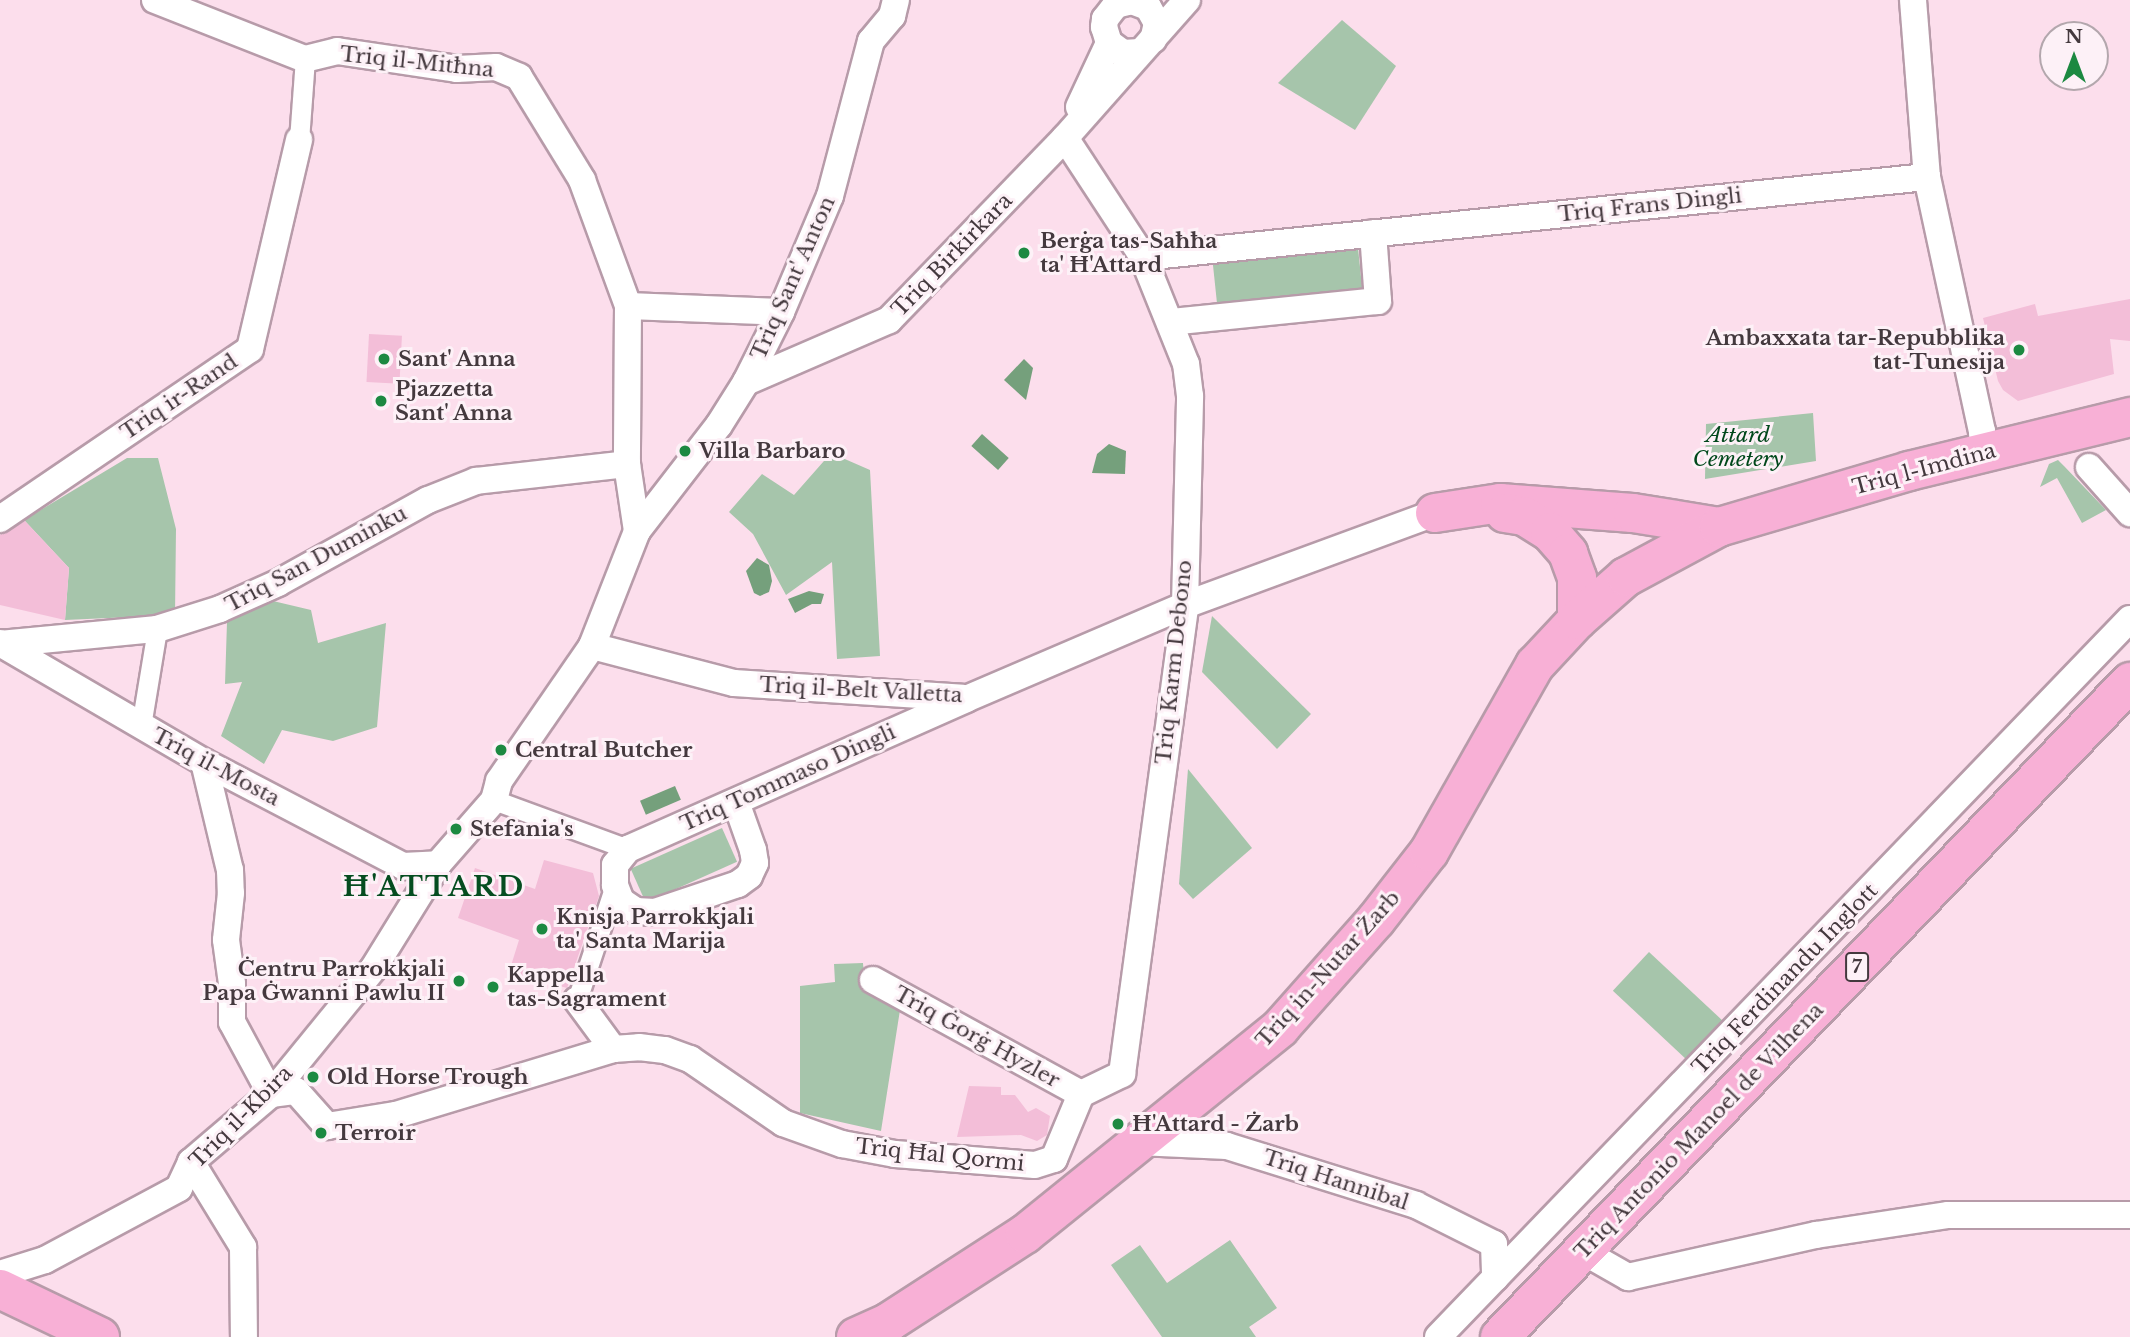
<!DOCTYPE html>
<meta charset="utf-8">
<style>
body{margin:0}
#map{position:relative;width:2130px;height:1337px;overflow:hidden;background:#fcdeec;font-family:"Libre Baskerville",serif}
div>[style]{position:absolute}
[style*='--x']{left:calc(var(--x)*1px);top:calc(var(--y)*1px);width:calc(var(--w)*1px);rotate:calc(var(--a)*1deg)}
.green>*{inset:0;background:#a6c5ab;transform-origin:0 0}
.water>*{inset:0;background:#75a07c;transform-origin:0 0}
.building>*{inset:0;background:#f3bed8;transform-origin:0 0}
.roads{filter:drop-shadow(2px 0 #b79ba9) drop-shadow(-2px 0 #b79ba9) drop-shadow(0 2px #b79ba9) drop-shadow(0 -2px #b79ba9)}
.pedestrian>*{height:19px;margin:-9.5px;padding:0 9.5px;transform-origin:9.5px;border-radius:9.5px;background:#fff}
.minor>*{height:26px;margin:-13px;padding:0 13px;transform-origin:13px;border-radius:13px;background:#fff}
.trunk>*{height:38px;margin:-19px;padding:0 19px;transform-origin:19px;border-radius:19px;background:#f8b0d6}
.dots>*{width:19px;height:19px;translate:-50% -50%;box-sizing:border-box;border:4px solid #fdf1f7;border-radius:50%}
span{translate:-50% -50%;white-space:nowrap;text-align:center;line-height:1.15;-webkit-text-stroke:6px #fdf1f7;paint-order:stroke}
.shield-label span{padding:2px 5px;background:#fdf1f7;border:2px solid;border-radius:5px;-webkit-text-stroke-width:0}
.shield-label{font-size:19px;color:#44393e;font-weight:700}
.street-label{font-size:21px;color:#44393e}
.poi-label{font-size:21px;color:#44393e;font-weight:700}
.left{translate:0 -50%;text-align:left}
.right{translate:-100% -50%;text-align:right}
.park-label{font-size:21px;color:#00481b;font-style:italic}
.district-label{font-size:28px;color:#054d20;font-weight:700;letter-spacing:2px}
.north{position:absolute;left:2039px;top:21px;width:70px;height:70px;box-sizing:border-box;background:#fdf1f7;border:2px solid #b3a7ad;border-radius:50%;rotate:0deg;font-size:19px;font-weight:700;line-height:28px;text-align:center;color:#44393e}
.north::after{content:'';display:block;margin:auto;width:24px;height:32px;background:#1c8941;clip-path:polygon(50% 0,100% 100%,50% 72%,0 100%)}
</style>
<div id="map">
<div class="green">
<div style="clip-path:polygon(1342px 20px,1396px 66px,1355px 130px,1278px 83px)"></div>
<div style="left:1358px;top:248px;width:40px;height:146px;rotate:84deg"></div>
<div style="clip-path:polygon(1813px 413px,1816px 461px,1705px 479px,1706px 424px)"></div>
<div style="clip-path:polygon(831px 453px,870px 470px,880px 656px,837px 659px,832px 562px,786px 595px,753px 534px,729px 512px,762px 474px,794px 495px)"></div>
<div style="clip-path:polygon(127px 458px,158px 458px,176px 529px,175px 615px,65px 620px,69px 568px,24px 520px)"></div>
<div style="clip-path:polygon(2058px 460px,2064px 466px,2106px 510px,2082px 523px,2057px 478px,2040px 487px,2049px 464px)"></div>
<div style="clip-path:polygon(273px 601px,311px 610px,318px 643px,386px 623px,377px 727px,333px 741px,282px 730px,264px 764px,221px 736px,242px 682px,225px 684px,227px 622px)"></div>
<div style="clip-path:polygon(1212px 616px,1311px 714px,1277px 749px,1202px 672px)"></div>
<div style="clip-path:polygon(1188px 769px,1252px 848px,1193px 899px,1179px 884px)"></div>
<div style="left:722px;top:828px;width:37px;height:100px;rotate:66deg"></div>
<div style="left:1649px;top:952px;width:101px;height:53px;rotate:43deg"></div>
<div style="clip-path:polygon(863px 963px,865px 993px,900px 1010px,881px 1131px,800px 1113px,800px 986px,835px 982px,834px 964px)"></div>
<div style="clip-path:polygon(1230px 1240px,1277px 1308px,1249px 1327px,1256px 1337px,1162px 1337px,1111px 1265px,1140px 1245px,1167px 1283px)"></div>
</div>
<div class="water">
<div style="clip-path:polygon(1024px 359px,1033px 368px,1026px 400px,1004px 380px)"></div>
<div style="left:982px;top:434px;width:36px;height:16px;rotate:42deg"></div>
<div style="clip-path:polygon(1109px 444px,1126px 451px,1125px 474px,1092px 473px,1097px 454px)"></div>
<div style="clip-path:polygon(757px 558px,769px 565px,772px 581px,769px 592px,760px 596px,754px 593px,746px 571px)"></div>
<div style="clip-path:polygon(809px 591px,824px 594px,821px 604px,812px 604px,795px 613px,788px 599px)"></div>
<div style="left:675px;top:786px;width:15px;height:38px;rotate:67deg"></div>
</div>
<div class="building">
<div style="clip-path:polygon(2130px 299px,2130px 341px,2110px 339px,2114px 374px,2018px 401px,2003px 390px,1998px 381px,1983px 318px,2035px 304px,2038px 316px)"></div>
<div style="left:369px;top:334px;width:33px;height:48px;rotate:3deg"></div>
<div style="clip-path:polygon(25px 521px,69px 568px,65px 620px,0 605px,0 535px)"></div>
<div style="clip-path:polygon(544px 860px,593px 873px,599px 896px,567px 988px,509px 972px,519px 940px,458px 918px,475px 868px,535px 889px)"></div>
<div style="clip-path:polygon(969px 1086px,1001px 1087px,1001px 1095px,1015px 1095px,1028px 1112px,1036px 1108px,1050px 1116px,1047px 1135px,1037px 1141px,1021px 1135px,957px 1137px)"></div>
</div>
<div class="roads">
<div class="pedestrian">
<div style="--x:299;--y:140;--w:81;--a:-85.8"></div>
<div style="--x:141;--y:726;--w:98;--a:-80.6"></div>
<div style="--x:494;--y:800;--w:143;--a:20.1"></div>
<div style="--x:577;--y:1000;--w:121;--a:-71.7"></div>
</div>
<div class="minor">
<div style="--x:155;--y:0;--w:161;--a:21.5"></div>
<div style="--x:305;--y:59;--w:33;--a:-14"></div>
<div style="--x:337;--y:51;--w:121;--a:8.5"></div>
<div style="--x:457;--y:69;--w:39;--a:-3"></div>
<div style="--x:496;--y:67;--w:25;--a:23"></div>
<div style="--x:519;--y:77;--w:121;--a:58.5"></div>
<div style="--x:582;--y:180;--w:134;--a:69.9"></div>
<div style="--x:628;--y:306;--w:158;--a:90.4"></div>
<div style="--x:627;--y:464;--w:68;--a:81.5"></div>
<div style="--x:1913;--y:0;--w:178;--a:85.5"></div>
<div style="--x:1927;--y:177;--w:260;--a:77.8"></div>
<div style="--x:1982;--y:431;--w:22;--a:87"></div>
<div style="--x:1140;--y:52;--w:17;--a:177"></div>
<div style="--x:1123;--y:53;--w:17;--a:-144"></div>
<div style="--x:1109;--y:43;--w:17;--a:-107"></div>
<div style="--x:1104;--y:27;--w:8;--a:-83"></div>
<div style="--x:1105;--y:19;--w:18;--a:-52"></div>
<div style="--x:1116;--y:5;--w:16;--a:-14"></div>
<div style="--x:1132;--y:1;--w:17;--a:21"></div>
<div style="--x:1148;--y:7;--w:18;--a:61"></div>
<div style="--x:1157;--y:23;--w:17;--a:103"></div>
<div style="--x:1079;--y:107;--w:71;--a:-64.9"></div>
<div style="--x:1143;--y:257;--w:788;--a:-5.83"></div>
<div style="--x:628;--y:306;--w:153;--a:2.2"></div>
<div style="--x:1170;--y:322;--w:209;--a:-5.8"></div>
<div style="--x:1378;--y:301;--w:68;--a:-94.2"></div>
<div style="--x:746;--y:382;--w:156;--a:-23.4"></div>
<div style="--x:889;--y:320;--w:253;--a:-46"></div>
<div style="--x:1065;--y:138;--w:184;--a:-48.5"></div>
<div style="--x:2089;--y:467;--w:62;--a:48.3"></div>
<div style="--x:0;--y:519;--w:302;--a:-34.2"></div>
<div style="--x:250;--y:349;--w:215;--a:-76.8"></div>
<div style="--x:0;--y:643;--w:236;--a:30.3"></div>
<div style="--x:204;--y:762;--w:225;--a:27.6"></div>
<div style="--x:403;--y:866;--w:35;--a:-3"></div>
<div style="--x:0;--y:644;--w:158;--a:-5.5"></div>
<div style="--x:157;--y:629;--w:66;--a:-17.6"></div>
<div style="--x:220;--y:609;--w:64;--a:-24.1"></div>
<div style="--x:278;--y:583;--w:171;--a:-29"></div>
<div style="--x:428;--y:500;--w:52;--a:-21.6"></div>
<div style="--x:476;--y:481;--w:152;--a:-6.4"></div>
<div style="--x:592;--y:646;--w:147;--a:14.6"></div>
<div style="--x:734;--y:683;--w:229;--a:3.7"></div>
<div style="--x:204;--y:762;--w:111;--a:76.5"></div>
<div style="--x:230;--y:870;--w:23;--a:88"></div>
<div style="--x:231;--y:893;--w:47;--a:96.1"></div>
<div style="--x:226;--y:940;--w:44;--a:82.2"></div>
<div style="--x:232;--y:984;--w:38;--a:90"></div>
<div style="--x:232;--y:1022;--w:82;--a:61.6"></div>
<div style="--x:736;--y:802;--w:51;--a:70.5"></div>
<div style="--x:753;--y:850;--w:13;--a:81"></div>
<div style="--x:755;--y:863;--w:14;--a:115"></div>
<div style="--x:749;--y:876;--w:14;--a:144"></div>
<div style="--x:738;--y:884;--w:88;--a:161.4"></div>
<div style="--x:655;--y:912;--w:19;--a:-177"></div>
<div style="--x:636;--y:911;--w:18;--a:-146"></div>
<div style="--x:621;--y:901;--w:17;--a:-111"></div>
<div style="--x:615;--y:885;--w:20;--a:-90"></div>
<div style="--x:615;--y:865;--w:21;--a:-51"></div>
<div style="--x:628;--y:849;--w:370;--a:-23.9"></div>
<div style="--x:966;--y:699;--w:238;--a:-23.2"></div>
<div style="--x:1185;--y:605;--w:266;--a:-20.2"></div>
<div style="--x:873;--y:980;--w:237;--a:28.7"></div>
<div style="--x:577;--y:1000;--w:61;--a:53.7"></div>
<div style="--x:271;--y:1094;--w:25;--a:-7"></div>
<div style="--x:296;--y:1091;--w:47;--a:48.5"></div>
<div style="--x:327;--y:1126;--w:70;--a:-9.1"></div>
<div style="--x:396;--y:1115;--w:227;--a:-16.9"></div>
<div style="--x:613;--y:1049;--w:26;--a:-4"></div>
<div style="--x:639;--y:1047;--w:26;--a:7"></div>
<div style="--x:665;--y:1050;--w:27;--a:20"></div>
<div style="--x:690;--y:1059;--w:113;--a:34.5"></div>
<div style="--x:783;--y:1123;--w:63;--a:19.6"></div>
<div style="--x:842;--y:1144;--w:54;--a:10.7"></div>
<div style="--x:895;--y:1154;--w:140;--a:4.5"></div>
<div style="--x:1035;--y:1165;--w:20;--a:-18"></div>
<div style="--x:1054;--y:1159;--w:70;--a:-67.4"></div>
<div style="--x:1081;--y:1094;--w:46;--a:-26"></div>
<div style="--x:1122;--y:1074;--w:473;--a:-82.3"></div>
<div style="--x:1185;--y:605;--w:209;--a:-88.6"></div>
<div style="--x:1190;--y:396;--w:32;--a:-97"></div>
<div style="--x:1186;--y:364;--w:115;--a:-111.9"></div>
<div style="--x:1143;--y:257;--w:142;--a:-123.2"></div>
<div style="--x:1138;--y:1142;--w:89;--a:2.6"></div>
<div style="--x:1227;--y:1146;--w:198;--a:17.3"></div>
<div style="--x:1416;--y:1205;--w:87;--a:26.6"></div>
<div style="--x:1494;--y:1244;--w:34;--a:88"></div>
<div style="--x:191;--y:1162;--w:100;--a:58.5"></div>
<div style="--x:243;--y:1247;--w:90;--a:89.4"></div>
<div style="--x:1584;--y:1252;--w:51;--a:29.6"></div>
<div style="--x:1628;--y:1277;--w:193;--a:-12.6"></div>
<div style="--x:1816;--y:1235;--w:134;--a:-8.6"></div>
<div style="--x:1948;--y:1215;--w:182;--a:0"></div>
<div style="--x:0;--y:1274;--w:47;--a:-17.3"></div>
<div style="--x:45;--y:1260;--w:152;--a:-28.2"></div>
<div style="--x:179;--y:1188;--w:29;--a:-65"></div>
<div style="--x:191;--y:1162;--w:105;--a:-40.4"></div>
<div style="--x:271;--y:1094;--w:161;--a:-50.8"></div>
<div style="--x:373;--y:969;--w:123;--a:-58.2"></div>
<div style="--x:438;--y:864;--w:85;--a:-48.8"></div>
<div style="--x:494;--y:800;--w:20;--a:-75"></div>
<div style="--x:499;--y:781;--w:164;--a:-55.4"></div>
<div style="--x:592;--y:646;--w:123;--a:-68.6"></div>
<div style="--x:637;--y:531;--w:134;--a:-52.3"></div>
<div style="--x:719;--y:425;--w:51;--a:-57.9"></div>
<div style="--x:746;--y:382;--w:78;--a:-63.4"></div>
<div style="--x:781;--y:312;--w:126;--a:-67.1"></div>
<div style="--x:830;--y:196;--w:160;--a:-75.2"></div>
<div style="--x:871;--y:41;--w:33;--a:-50"></div>
<div style="--x:892;--y:16;--w:16;--a:-76"></div>
<div style="--x:1438;--y:1337;--w:997;--a:-46.06"></div>
</div>
<div class="trunk">
<div style="--x:1435;--y:513;--w:66;--a:-8.7"></div>
<div style="--x:1500;--y:503;--w:133;--a:4.3"></div>
<div style="--x:1633;--y:513;--w:87;--a:9.2"></div>
<div style="--x:1505;--y:513;--w:19;--a:9"></div>
<div style="--x:1524;--y:516;--w:31;--a:32"></div>
<div style="--x:1550;--y:532;--w:28;--a:49"></div>
<div style="--x:1568;--y:553;--w:27;--a:70"></div>
<div style="--x:1577;--y:578;--w:42;--a:90"></div>
<div style="--x:0;--y:1289;--w:111;--a:25.6"></div>
<div style="--x:856;--y:1337;--w:36;--a:-24"></div>
<div style="--x:889;--y:1322;--w:162;--a:-32.9"></div>
<div style="--x:1025;--y:1234;--w:328;--a:-38.9"></div>
<div style="--x:1280;--y:1028;--w:144;--a:-48.4"></div>
<div style="--x:1376;--y:920;--w:86;--a:-52.1"></div>
<div style="--x:1429;--y:852;--w:215;--a:-60.5"></div>
<div style="--x:1535;--y:665;--w:62;--a:-47"></div>
<div style="--x:1577;--y:620;--w:65;--a:-41.3"></div>
<div style="--x:1626;--y:577;--w:106;--a:-28.3"></div>
<div style="--x:1719;--y:527;--w:198;--a:-16.4"></div>
<div style="--x:1909;--y:471;--w:228;--a:-13.7"></div>
<div style="--x:1500;--y:1337;--w:909;--a:-46.11"></div>
</div>
</div>
<div class="dots">
<div style="left:1024px;top:253px;background:#1c8941"></div>
<div style="left:2019px;top:350px;background:#1c8941"></div>
<div style="left:384px;top:359px;background:#1c8941"></div>
<div style="left:381px;top:401px;background:#1c8941"></div>
<div style="left:685px;top:451px;background:#1c8941"></div>
<div style="left:501px;top:750px;background:#1c8941"></div>
<div style="left:456px;top:829px;background:#1c8941"></div>
<div style="left:542px;top:929px;background:#1c8941"></div>
<div style="left:459px;top:981px;background:#1c8941"></div>
<div style="left:493px;top:987px;background:#1c8941"></div>
<div style="left:313px;top:1077px;background:#1c8941"></div>
<div style="left:1118px;top:1124px;background:#1c8941"></div>
<div style="left:321px;top:1133px;background:#1c8941"></div>
</div>
<div class="shield-label">
<span style="left:1857px;top:967px">7</span>
</div>
<div class="street-label">
<span style="left:417px;top:62px;rotate:6deg">Triq il-Mitħna</span>
<span style="left:1650px;top:205px;rotate:-6deg">Triq Frans Dingli</span>
<span style="left:952px;top:255px;rotate:-46deg">Triq Birkirkara</span>
<span style="left:793px;top:278px;rotate:-66deg">Triq Sant' Anton</span>
<span style="left:179px;top:397px;rotate:-34deg">Triq ir-Rand</span>
<span style="left:1924px;top:469px;rotate:-15deg">Triq l-Imdina</span>
<span style="left:316px;top:559px;rotate:-28deg">Triq San Duminku</span>
<span style="left:1174px;top:662px;rotate:-84deg">Triq Karm Debono</span>
<span style="left:861px;top:690px;rotate:3deg">Triq il-Belt Valletta</span>
<span style="left:216px;top:767px;rotate:28deg">Triq il-Mosta</span>
<span style="left:788px;top:778px;rotate:-24deg">Triq Tommaso Dingli</span>
<span style="left:1328px;top:969px;rotate:-48deg">Triq in-Nutar Żarb</span>
<span style="left:1785px;top:979px;rotate:-46deg">Triq Ferdinandu Inglott</span>
<span style="left:977px;top:1037px;rotate:29deg">Triq Ġorġ Hyzler</span>
<span style="left:241px;top:1117px;rotate:-45deg">Triq il-Kbira</span>
<span style="left:1699px;top:1131px;rotate:-46deg">Triq Antonio Manoel de Vilhena</span>
<span style="left:940px;top:1155px;rotate:6deg">Triq Ħal Qormi</span>
<span style="left:1336px;top:1180px;rotate:18deg">Triq Hannibal</span>
</div>
<div class="poi-label">
<span class="left" style="left:1040px;top:253px">Berġa tas-Saħħa<br>ta' Ħ'Attard</span>
<span class="right" style="left:2005px;top:350px">Ambaxxata tar-Repubblika<br>tat-Tunesija</span>
<span class="left" style="left:398px;top:359px">Sant' Anna</span>
<span class="left" style="left:395px;top:401px">Pjazzetta<br>Sant' Anna</span>
<span class="left" style="left:699px;top:451px">Villa Barbaro</span>
<span class="left" style="left:515px;top:750px">Central Butcher</span>
<span class="left" style="left:470px;top:829px">Stefania's</span>
<span class="left" style="left:556px;top:929px">Knisja Parrokkjali<br>ta' Santa Marija</span>
<span class="right" style="left:445px;top:981px">Ċentru Parrokkjali<br>Papa Ġwanni Pawlu II</span>
<span class="left" style="left:507px;top:987px">Kappella<br>tas-Sagrament</span>
<span class="left" style="left:327px;top:1077px">Old Horse Trough</span>
<span class="left" style="left:1132px;top:1124px">Ħ'Attard - Żarb</span>
<span class="left" style="left:335px;top:1133px">Terroir</span>
</div>
<div class="park-label">
<span style="left:1738px;top:447px">Attard<br>Cemetery</span>
</div>
<div class="district-label">
<span style="left:434px;top:887px">Ħ'ATTARD</span>
</div>
<div class="north">N</div>
</div>
